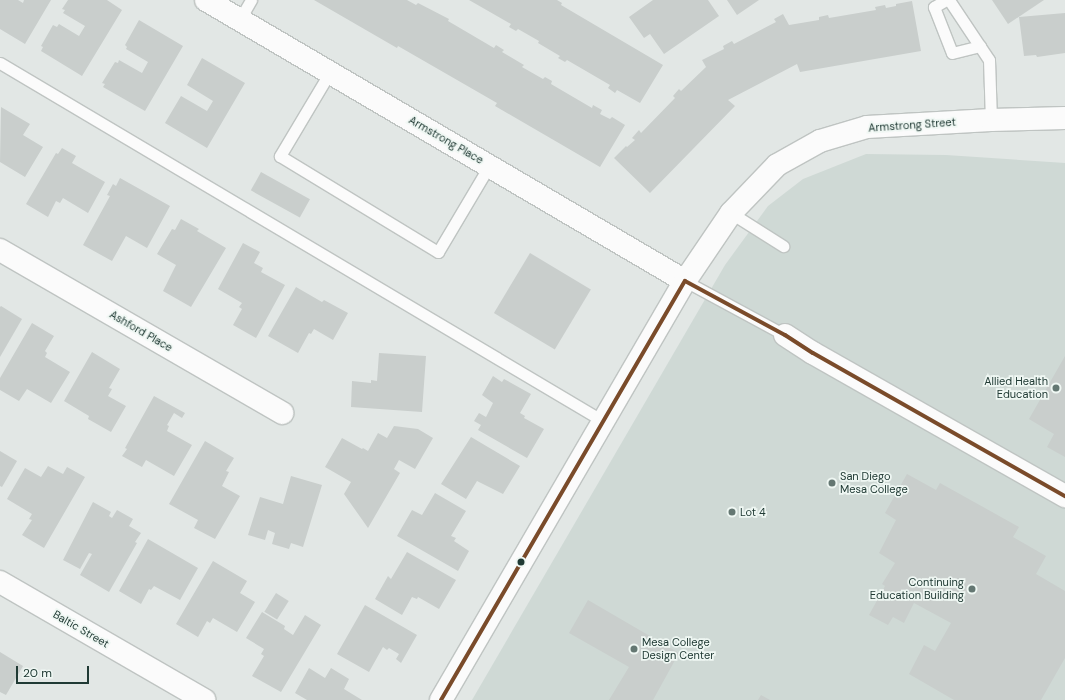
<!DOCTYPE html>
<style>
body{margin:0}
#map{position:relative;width:1065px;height:700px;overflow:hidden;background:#e2e7e5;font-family:"DM Sans",sans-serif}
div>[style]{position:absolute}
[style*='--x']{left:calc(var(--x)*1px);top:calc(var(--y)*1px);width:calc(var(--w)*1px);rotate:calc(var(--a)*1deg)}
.built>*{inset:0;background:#cfd9d5}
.building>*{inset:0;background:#c9cecc;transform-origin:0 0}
.roads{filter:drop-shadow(1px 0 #bfc4c2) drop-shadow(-1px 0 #bfc4c2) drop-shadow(0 1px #bfc4c2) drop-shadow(0 -1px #bfc4c2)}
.service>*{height:11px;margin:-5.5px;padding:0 5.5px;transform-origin:5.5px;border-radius:5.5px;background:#fbfbfb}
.minor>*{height:22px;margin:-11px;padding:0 11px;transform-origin:11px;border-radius:11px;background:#fbfbfb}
.tertiary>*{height:22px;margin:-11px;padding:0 11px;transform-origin:11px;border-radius:11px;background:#fbfbfb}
.bus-1>*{height:4px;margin:-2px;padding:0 2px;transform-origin:2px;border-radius:2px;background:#7a4b2a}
.dots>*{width:11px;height:11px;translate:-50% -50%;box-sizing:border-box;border:2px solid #eff7f3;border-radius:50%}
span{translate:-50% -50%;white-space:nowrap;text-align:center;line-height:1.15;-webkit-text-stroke:3.5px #eff7f3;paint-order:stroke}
.street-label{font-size:11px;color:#203a34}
.poi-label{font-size:11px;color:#203a34}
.right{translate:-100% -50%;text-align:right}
.left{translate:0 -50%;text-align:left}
.scale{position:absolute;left:16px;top:666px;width:73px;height:18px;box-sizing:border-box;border:2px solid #203a34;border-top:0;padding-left:5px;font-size:12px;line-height:14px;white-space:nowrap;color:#203a34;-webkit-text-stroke:3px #eff7f3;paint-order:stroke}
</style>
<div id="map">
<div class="built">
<div style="clip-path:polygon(866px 154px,946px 155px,1065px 163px,1065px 700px,472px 700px,725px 265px,768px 206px,803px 179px)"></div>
</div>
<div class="building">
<div style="clip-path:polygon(0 0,18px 0,23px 3px,24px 0,51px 0,25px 44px,0 29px)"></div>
<div style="clip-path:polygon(68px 0,107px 0,122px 10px,82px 76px,41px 51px,43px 47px,41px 46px,53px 25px,57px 27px,59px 24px,79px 36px,85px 26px,63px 13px,65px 10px,62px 9px)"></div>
<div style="clip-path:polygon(314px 0,407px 0,416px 5px,418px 3px,449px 19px,448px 21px,494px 48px,496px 45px,504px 50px,502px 52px,524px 65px,522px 67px,543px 79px,545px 77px,552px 81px,551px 84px,592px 108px,593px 105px,602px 110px,600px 114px,610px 119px,612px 117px,625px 125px,600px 167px,495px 106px,497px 103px,398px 46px,397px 48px)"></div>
<div style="clip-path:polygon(469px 0,557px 0,562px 3px,561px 5px,663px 65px,640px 103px,617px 90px,615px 93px,608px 88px,610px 85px,567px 60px,565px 62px,558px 58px,560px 56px,538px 43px,539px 41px,518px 29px,516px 31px,509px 27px,511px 24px)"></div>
<div style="clip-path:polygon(653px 0,708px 0,719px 16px,664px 54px,650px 34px,644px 38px,629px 17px)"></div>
<div style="clip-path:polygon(727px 0,759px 0,737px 15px)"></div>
<div style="clip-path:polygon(992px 0,1044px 0,1008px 24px)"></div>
<div style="clip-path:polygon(912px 1px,921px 51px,800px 72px,797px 64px,728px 100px,735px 106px,650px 193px,614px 158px,626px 146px,627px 147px,635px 140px,632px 138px,639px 130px,641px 133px,675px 98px,673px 96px,679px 89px,681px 91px,706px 67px,702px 60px,724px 49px,723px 46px,732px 41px,734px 44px,776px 22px,774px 19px,783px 14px,789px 25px,819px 20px,819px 17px,828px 15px,829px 18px,876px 10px,875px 7px,885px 5px,886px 8px,896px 6px,896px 4px)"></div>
<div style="clip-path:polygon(1065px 13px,1065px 53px,1037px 57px,1036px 55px,1024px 56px,1019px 17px)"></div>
<div style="clip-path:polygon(139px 20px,183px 46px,145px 111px,103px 87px,105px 84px,102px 83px,115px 62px,118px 63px,119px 60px,142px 73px,148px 62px,126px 49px,127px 47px,125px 45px)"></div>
<div style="clip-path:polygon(202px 58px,245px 83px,207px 148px,165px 123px,181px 96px,207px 111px,213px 101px,187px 85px)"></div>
<div style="clip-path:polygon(1px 107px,30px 124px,23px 135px,43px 147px,25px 177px,0 162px)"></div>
<div style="clip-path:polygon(62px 148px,76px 156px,72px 163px,105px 182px,88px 213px,63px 198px,60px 203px,56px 201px,48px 217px,26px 204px,56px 153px,58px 154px)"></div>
<div style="left:261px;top:172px;width:56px;height:21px;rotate:29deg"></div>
<div style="clip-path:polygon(120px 178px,170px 206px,147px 248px,126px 236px,112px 261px,83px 245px,110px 196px,107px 195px,113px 184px,116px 186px)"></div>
<div style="clip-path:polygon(181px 219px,199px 229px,197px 231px,226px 248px,191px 307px,163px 291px,176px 265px,157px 254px,172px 229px,175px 230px)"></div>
<div style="clip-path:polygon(243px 243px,260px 252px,254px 263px,263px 268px,261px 272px,285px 285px,256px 338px,233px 325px,242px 309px,239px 307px,242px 303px,218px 289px)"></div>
<div style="left:530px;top:253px;width:71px;height:70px;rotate:31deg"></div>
<div style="clip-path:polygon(296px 287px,322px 302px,324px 300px,348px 313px,333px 340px,314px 329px,311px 334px,309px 333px,298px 353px,268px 336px)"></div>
<div style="clip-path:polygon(1px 306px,22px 319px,0 357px,0 307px)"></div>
<div style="clip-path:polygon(32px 323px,54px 336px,45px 351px,47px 353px,45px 357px,70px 372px,51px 403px,27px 389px,19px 401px,0 390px,0 378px)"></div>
<div style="clip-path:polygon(92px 352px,120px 369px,109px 388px,112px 389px,108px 396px,126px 406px,111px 432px,88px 419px,89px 416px,64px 401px)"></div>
<div style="clip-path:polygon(379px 353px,426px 356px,422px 412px,351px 407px,352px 381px,371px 383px,371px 380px,377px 381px)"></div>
<div style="clip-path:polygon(1065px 356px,1065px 457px,1047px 447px,1054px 434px,1029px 419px)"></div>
<div style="clip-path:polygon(493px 376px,502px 382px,504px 379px,531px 394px,520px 413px,525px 416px,524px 418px,544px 429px,527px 458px,478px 430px,481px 425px,474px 421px,479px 413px,486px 417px,493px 403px,482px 395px)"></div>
<div style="clip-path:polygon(154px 396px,185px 413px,182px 418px,174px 413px,167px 425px,169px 426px,167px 431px,192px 445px,174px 476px,146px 460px,142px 467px,122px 456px,127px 449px,125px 448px)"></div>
<div style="clip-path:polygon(394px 426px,418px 429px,433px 438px,415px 469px,399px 460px,394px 469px,400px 473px,368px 528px,344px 494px,351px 482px,325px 467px,342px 438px,362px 449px,363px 448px,368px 451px,378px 433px,387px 438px)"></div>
<div style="clip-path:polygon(471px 437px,520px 466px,503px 494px,477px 481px,466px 499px,441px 484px)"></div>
<div style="clip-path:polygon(205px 441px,234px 458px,226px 471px,229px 472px,222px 486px,240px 496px,215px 539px,194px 528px,198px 520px,169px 504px)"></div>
<div style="clip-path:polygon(0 451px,17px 461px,2px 487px,0 486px)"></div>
<div style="clip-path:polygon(48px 466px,63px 474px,67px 467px,85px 477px,44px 548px,22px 535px,32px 520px,29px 519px,32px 514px,7px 499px,25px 468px,41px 477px)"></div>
<div style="clip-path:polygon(907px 474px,936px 490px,940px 483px,1019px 527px,1013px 537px,1046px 556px,1036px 574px,1065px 591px,1065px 658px,1041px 700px,954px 700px,909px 674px,924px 645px,935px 651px,951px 623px,914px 603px,904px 623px,893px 617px,888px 625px,869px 615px,885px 586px,882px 584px,895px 563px,879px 553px,896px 520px,885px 513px)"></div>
<div style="clip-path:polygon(291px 476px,322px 485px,303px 547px,291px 543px,289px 549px,272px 544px,275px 533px,268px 530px,265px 540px,248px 535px,260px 497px,283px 504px)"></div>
<div style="clip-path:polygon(435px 493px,466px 511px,451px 536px,456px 538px,454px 541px,469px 551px,458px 571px,397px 536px,412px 510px,422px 515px)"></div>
<div style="clip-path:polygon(93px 502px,111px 512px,109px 516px,112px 518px,117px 510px,133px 519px,129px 526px,141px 533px,135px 542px,137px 543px,109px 592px,80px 575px,92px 554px,89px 553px,80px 569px,63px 560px)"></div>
<div style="clip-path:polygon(148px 539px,198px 568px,180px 600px,154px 586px,151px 590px,149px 589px,141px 604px,119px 591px)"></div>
<div style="clip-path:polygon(407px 552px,456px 580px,439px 609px,418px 597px,417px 599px,412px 597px,402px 615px,375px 599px,388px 576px,391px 579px)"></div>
<div style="clip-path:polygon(213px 561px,247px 581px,240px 593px,255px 602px,237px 632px,213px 618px,210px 623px,207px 621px,198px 637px,176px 624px)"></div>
<div style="left:276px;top:593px;width:15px;height:22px;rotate:32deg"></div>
<div style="clip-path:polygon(588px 600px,679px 653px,653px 700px,609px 700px,629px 667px,569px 633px)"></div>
<div style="clip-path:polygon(365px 605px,417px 635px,401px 663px,396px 659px,399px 654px,389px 648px,387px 650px,383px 647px,369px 672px,337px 654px)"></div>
<div style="clip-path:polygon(262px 612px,285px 626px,284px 629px,293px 635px,305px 615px,321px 625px,281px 692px,252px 676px,264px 656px,261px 654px,264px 649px,246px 638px)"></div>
<div style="clip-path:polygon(0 652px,23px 666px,6px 695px,0 692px)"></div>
<div style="clip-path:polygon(309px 668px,325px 678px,331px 668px,349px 679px,344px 689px,362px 700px,307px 700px,295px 693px)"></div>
<div style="clip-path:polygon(761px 695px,770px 700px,758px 700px)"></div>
</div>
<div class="roads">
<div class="service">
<div style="--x:946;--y:0;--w:14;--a:150"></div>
<div style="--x:934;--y:7;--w:49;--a:68.6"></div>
<div style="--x:952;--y:53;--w:29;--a:-14"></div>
<div style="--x:949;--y:0;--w:72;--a:56.3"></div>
<div style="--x:989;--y:60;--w:60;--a:88.1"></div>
<div style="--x:240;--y:19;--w:22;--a:-60"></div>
<div style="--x:0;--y:63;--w:701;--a:30.7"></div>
<div style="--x:330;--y:72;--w:98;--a:120.8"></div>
<div style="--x:280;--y:156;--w:185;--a:31.3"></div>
<div style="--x:438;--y:252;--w:100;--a:-59.3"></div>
<div style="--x:731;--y:213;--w:62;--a:32.4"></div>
<div style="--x:685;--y:281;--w:114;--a:28.4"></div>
</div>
<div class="minor">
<div style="--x:206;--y:0;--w:555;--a:30.4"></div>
<div style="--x:0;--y:250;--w:326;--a:30"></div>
<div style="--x:785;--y:335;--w:33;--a:33"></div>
<div style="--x:813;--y:353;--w:290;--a:29.6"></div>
<div style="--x:0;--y:582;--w:236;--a:30"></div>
</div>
<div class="tertiary">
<div style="--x:441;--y:700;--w:485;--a:-59.8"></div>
<div style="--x:685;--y:281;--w:82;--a:-55.9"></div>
<div style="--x:731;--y:213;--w:66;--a:-46.2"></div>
<div style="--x:777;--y:165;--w:49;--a:-29.2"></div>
<div style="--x:820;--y:141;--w:49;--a:-16.6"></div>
<div style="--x:867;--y:127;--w:124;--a:-3.2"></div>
<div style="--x:991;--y:120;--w:74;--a:-1.5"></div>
</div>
</div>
<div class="bus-1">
<div style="--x:685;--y:281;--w:114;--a:28.4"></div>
<div style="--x:785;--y:335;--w:33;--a:33"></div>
<div style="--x:813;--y:353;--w:290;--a:29.6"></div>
<div style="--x:441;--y:700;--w:485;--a:-59.8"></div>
</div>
<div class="dots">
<div style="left:1056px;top:388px;background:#647772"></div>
<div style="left:832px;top:483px;background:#647772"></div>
<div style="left:732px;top:512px;background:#647772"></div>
<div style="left:521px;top:562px;background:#203a34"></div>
<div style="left:972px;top:589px;background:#647772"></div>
<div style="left:634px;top:649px;background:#647772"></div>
</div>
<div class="street-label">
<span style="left:912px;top:125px;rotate:-4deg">Armstrong Street</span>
<span style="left:446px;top:140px;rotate:30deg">Armstrong Place</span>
<span style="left:141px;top:331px;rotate:30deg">Ashford Place</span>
<span style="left:81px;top:629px;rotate:30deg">Baltic Street</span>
</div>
<div class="poi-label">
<span class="right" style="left:1048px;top:388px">Allied Health<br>Education</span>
<span class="left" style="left:840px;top:483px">San Diego<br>Mesa College</span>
<span class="left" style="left:740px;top:512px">Lot 4</span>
<span class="right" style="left:964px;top:589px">Continuing<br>Education Building</span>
<span class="left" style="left:642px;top:649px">Mesa College<br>Design Center</span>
</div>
<div class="scale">20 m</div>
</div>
